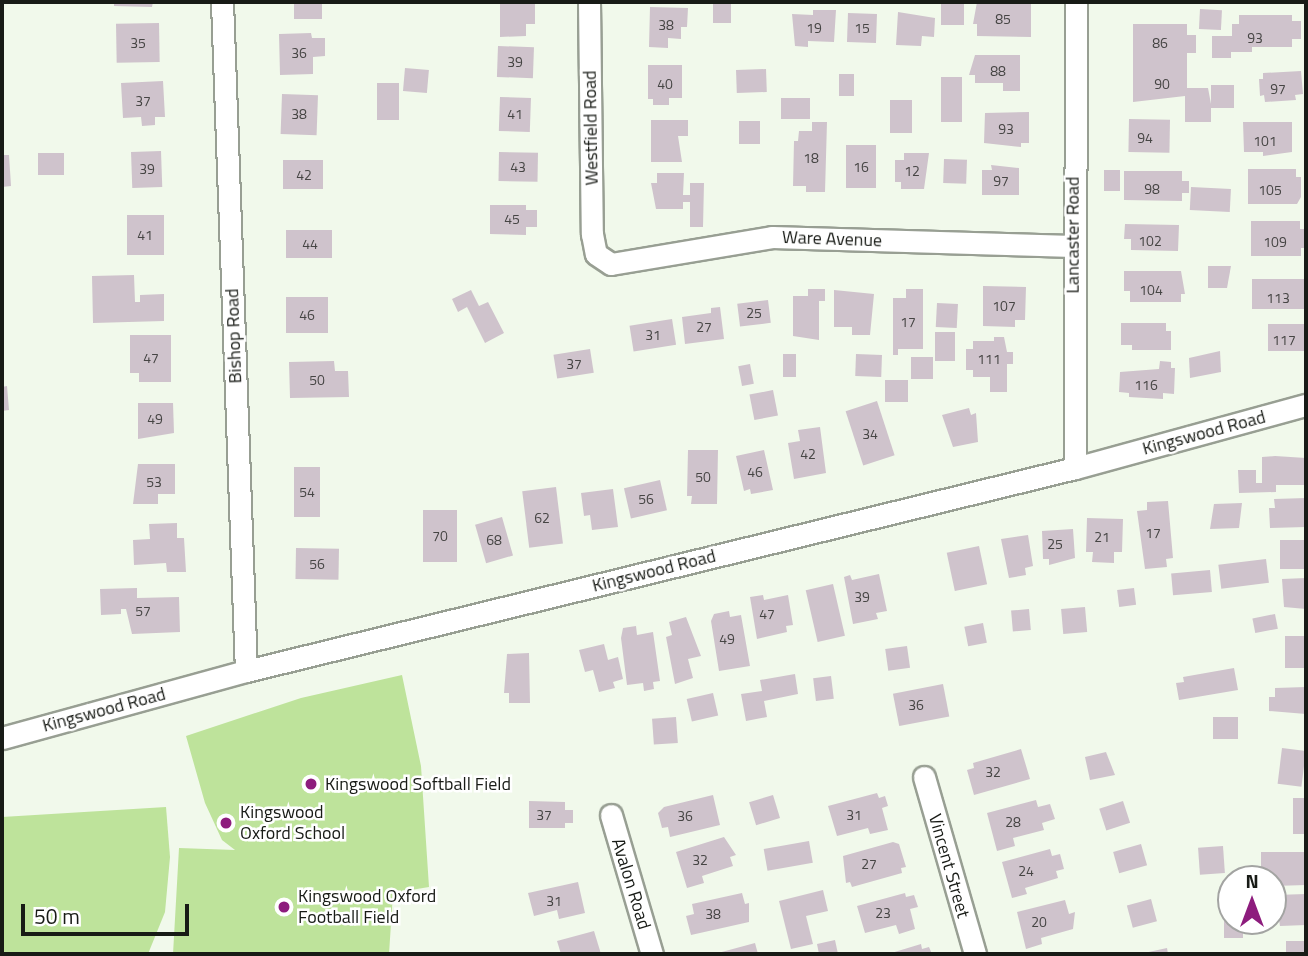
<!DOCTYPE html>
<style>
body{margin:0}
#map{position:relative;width:1308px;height:956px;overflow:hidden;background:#f1f9eb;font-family:"Titillium Web",sans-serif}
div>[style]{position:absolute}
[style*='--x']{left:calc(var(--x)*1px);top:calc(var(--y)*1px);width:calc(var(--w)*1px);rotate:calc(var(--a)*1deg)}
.green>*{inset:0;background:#bee39b}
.building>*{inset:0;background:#cfc3cc;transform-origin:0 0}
.roads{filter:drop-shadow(2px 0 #989f93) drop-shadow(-2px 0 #989f93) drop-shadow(0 2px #989f93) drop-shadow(0 -2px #989f93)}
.minor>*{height:21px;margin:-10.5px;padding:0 10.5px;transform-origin:10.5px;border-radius:10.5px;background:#fff}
.dots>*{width:19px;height:19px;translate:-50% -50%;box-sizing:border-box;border:4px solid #fff;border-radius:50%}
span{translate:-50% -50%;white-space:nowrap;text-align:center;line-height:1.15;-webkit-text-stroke:5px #fff;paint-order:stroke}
.number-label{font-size:14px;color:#464544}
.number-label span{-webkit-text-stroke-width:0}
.street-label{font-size:18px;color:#181b16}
.poi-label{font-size:18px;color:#181b16}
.left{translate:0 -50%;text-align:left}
.frame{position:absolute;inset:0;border:4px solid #181b16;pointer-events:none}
.north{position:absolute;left:1217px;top:865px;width:70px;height:70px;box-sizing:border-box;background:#fff;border:2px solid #a3a4a2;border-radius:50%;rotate:0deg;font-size:19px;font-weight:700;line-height:28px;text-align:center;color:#181b16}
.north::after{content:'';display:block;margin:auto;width:24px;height:32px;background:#8d1c7d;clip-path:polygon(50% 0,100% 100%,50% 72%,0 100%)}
.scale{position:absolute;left:21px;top:904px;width:168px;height:32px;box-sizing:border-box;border:4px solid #181b16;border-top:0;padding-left:9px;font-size:21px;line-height:24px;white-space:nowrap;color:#181b16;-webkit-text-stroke:5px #fff;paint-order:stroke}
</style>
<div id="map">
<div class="green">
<div style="clip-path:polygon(402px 675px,421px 766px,429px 887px,393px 893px,389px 954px,173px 954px,179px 848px,235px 850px,222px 840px,205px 803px,186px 736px,301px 698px)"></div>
<div style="clip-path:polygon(166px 807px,170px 857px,165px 912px,148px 954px,2px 954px,2px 817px)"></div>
</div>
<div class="building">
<div style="clip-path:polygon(114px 2px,153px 2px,152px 7px,114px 6px)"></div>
<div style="left:294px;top:2px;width:28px;height:17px"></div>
<div style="clip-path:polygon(500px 2px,535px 2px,535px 24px,526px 24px,526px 36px,500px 37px)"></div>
<div style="left:713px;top:2px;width:18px;height:21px"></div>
<div style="left:941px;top:2px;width:23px;height:23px"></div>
<div style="clip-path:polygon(977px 2px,1031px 2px,1031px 37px,977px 36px,977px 24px,973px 24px)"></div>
<div style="clip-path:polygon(650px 7px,688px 8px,687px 27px,681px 27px,681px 39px,668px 38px,668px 48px,649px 47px)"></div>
<div style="left:1200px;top:9px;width:22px;height:20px;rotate:3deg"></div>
<div style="clip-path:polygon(813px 10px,836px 10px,834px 42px,808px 41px,808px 47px,795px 46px,792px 14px,813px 15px)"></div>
<div style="clip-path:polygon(898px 12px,935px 18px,934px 37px,922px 36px,921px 46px,896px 45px)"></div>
<div style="left:848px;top:13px;width:29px;height:29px;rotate:2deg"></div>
<div style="clip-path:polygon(1239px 15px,1292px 15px,1292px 21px,1301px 21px,1301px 39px,1292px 39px,1292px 47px,1252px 47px,1252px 52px,1231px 52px,1231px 58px,1212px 58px,1212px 36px,1232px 36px,1232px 24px,1239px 24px)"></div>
<div style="left:159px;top:23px;width:39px;height:43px;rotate:89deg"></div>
<div style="clip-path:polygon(1133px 24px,1187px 24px,1187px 35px,1196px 35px,1196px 53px,1187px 53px,1187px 88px,1208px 88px,1211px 104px,1211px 85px,1234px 85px,1234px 108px,1211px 108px,1211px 122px,1185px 122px,1185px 96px,1133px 102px)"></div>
<div style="clip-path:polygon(311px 33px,312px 38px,325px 38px,325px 56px,313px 57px,313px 74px,280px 75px,279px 34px)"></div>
<div style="left:498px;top:46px;width:36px;height:31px;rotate:2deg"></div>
<div style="clip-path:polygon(975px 55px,1020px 55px,1020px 91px,1003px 91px,1003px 83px,975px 83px,975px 75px,969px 75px)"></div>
<div style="clip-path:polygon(648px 65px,682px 65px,682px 98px,669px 98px,669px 105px,653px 105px,653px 99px,648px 99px)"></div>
<div style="left:405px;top:68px;width:24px;height:23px;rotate:5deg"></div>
<div style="left:766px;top:69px;width:23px;height:30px;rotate:88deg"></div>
<div style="clip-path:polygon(1301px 71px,1303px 94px,1295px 95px,1296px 100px,1265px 102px,1264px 95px,1260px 96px,1259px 79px,1263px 79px,1263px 73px)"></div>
<div style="left:839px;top:74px;width:15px;height:22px"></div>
<div style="left:941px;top:77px;width:21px;height:45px"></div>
<div style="clip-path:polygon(163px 81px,165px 117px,155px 117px,155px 125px,142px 126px,141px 117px,123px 118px,121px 83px)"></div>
<div style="left:377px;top:83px;width:22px;height:37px"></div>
<div style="left:282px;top:94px;width:36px;height:40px;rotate:2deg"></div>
<div style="left:500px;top:97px;width:31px;height:34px;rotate:2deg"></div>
<div style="left:781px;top:98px;width:29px;height:21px"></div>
<div style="left:890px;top:100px;width:22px;height:33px"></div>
<div style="clip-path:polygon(1029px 112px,1029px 143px,1021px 143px,1021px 147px,984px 143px,985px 113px)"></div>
<div style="left:1129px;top:119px;width:41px;height:33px;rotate:1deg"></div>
<div style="clip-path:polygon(651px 120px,688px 120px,688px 136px,678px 136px,682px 162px,651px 162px)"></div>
<div style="left:739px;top:121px;width:21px;height:23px"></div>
<div style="clip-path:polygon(812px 122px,827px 122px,825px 192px,806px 192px,806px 186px,793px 186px,794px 141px,798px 141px,799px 131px,812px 131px)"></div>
<div style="clip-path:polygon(1243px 122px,1292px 122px,1292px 152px,1263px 156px,1263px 152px,1244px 152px)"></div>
<div style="left:846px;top:145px;width:30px;height:43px"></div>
<div style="left:161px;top:151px;width:36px;height:30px;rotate:88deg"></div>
<div style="left:499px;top:152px;width:39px;height:29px;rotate:1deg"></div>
<div style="left:38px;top:153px;width:26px;height:22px"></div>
<div style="clip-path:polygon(904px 153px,929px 153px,924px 189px,901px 189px,901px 182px,895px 182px,895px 160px,904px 160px)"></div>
<div style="clip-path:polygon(2px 155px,9px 155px,11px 186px,2px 187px)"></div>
<div style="left:944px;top:159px;width:23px;height:24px;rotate:2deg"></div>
<div style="left:323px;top:160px;width:29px;height:40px;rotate:90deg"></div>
<div style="clip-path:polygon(991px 165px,1019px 168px,1019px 195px,982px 195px,982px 170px,992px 170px)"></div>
<div style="clip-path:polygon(1248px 169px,1296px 169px,1296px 177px,1301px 177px,1301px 197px,1297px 204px,1248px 204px)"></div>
<div style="left:1104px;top:170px;width:16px;height:21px"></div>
<div style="clip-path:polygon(1124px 171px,1182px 171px,1182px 181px,1189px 181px,1189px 193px,1182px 193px,1182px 201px,1124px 200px)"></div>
<div style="clip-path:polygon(657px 173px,684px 173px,683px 195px,690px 195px,690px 183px,704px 183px,703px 227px,690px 227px,690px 202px,683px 202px,683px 209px,656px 209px,651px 183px,657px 183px)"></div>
<div style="left:1191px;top:187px;width:40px;height:23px;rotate:3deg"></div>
<div style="clip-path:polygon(490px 205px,526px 205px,526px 210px,537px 210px,537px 227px,526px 227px,526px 235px,490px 234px)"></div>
<div style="left:127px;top:215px;width:37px;height:40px"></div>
<div style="clip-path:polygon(1251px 221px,1300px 221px,1300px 229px,1306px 229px,1306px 248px,1301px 248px,1301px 256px,1251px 256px)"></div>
<div style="clip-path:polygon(1125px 224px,1179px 225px,1178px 251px,1131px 250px,1131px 239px,1124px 239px)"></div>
<div style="left:286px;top:230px;width:46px;height:28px"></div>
<div style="clip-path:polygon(1208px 266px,1231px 266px,1227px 288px,1208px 288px)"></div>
<div style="clip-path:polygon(1124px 271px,1181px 271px,1185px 294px,1181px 294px,1181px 302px,1130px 302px,1130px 291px,1124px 291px)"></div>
<div style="clip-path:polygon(134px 275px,135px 302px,140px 302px,140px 295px,164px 294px,164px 321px,93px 323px,92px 276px)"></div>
<div style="left:1252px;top:279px;width:53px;height:30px"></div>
<div style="clip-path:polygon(983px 286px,1026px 287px,1025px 320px,1015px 320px,1015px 327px,983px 326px)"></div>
<div style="clip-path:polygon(808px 289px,825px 289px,825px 301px,819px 301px,819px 340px,793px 336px,793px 296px,808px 296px)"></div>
<div style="clip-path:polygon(906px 289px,923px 289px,923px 349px,898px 349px,898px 355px,893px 355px,893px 298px,906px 298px)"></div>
<div style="clip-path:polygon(471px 290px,479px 306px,488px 302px,504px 333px,485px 343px,467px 307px,458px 312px,452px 299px)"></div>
<div style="clip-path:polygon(834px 290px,874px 294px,870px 335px,852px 335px,852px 327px,834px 327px)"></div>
<div style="left:286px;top:297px;width:42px;height:36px"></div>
<div style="left:768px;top:300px;width:23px;height:31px;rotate:83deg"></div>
<div style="left:937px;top:303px;width:21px;height:24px;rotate:3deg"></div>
<div style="clip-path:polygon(720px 307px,724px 339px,685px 344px,682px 317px,711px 313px,711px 308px)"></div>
<div style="left:672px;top:319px;width:26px;height:43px;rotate:81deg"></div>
<div style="clip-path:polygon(1121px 323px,1166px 323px,1166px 331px,1171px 331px,1171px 350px,1132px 350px,1132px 345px,1121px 345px)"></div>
<div style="left:1268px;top:324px;width:38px;height:27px"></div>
<div style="left:935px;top:332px;width:20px;height:29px"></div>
<div style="clip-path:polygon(130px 335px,171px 335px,171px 382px,139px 382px,139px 373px,130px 373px)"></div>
<div style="clip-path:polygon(994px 337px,1004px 337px,1007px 352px,1013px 352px,1013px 364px,1007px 364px,1007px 392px,990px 392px,990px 377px,973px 377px,973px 370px,966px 370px,966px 349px,973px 349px,973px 341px,994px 341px)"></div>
<div style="left:590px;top:349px;width:24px;height:37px;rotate:81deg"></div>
<div style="clip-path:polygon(1220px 351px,1221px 372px,1190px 378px,1189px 358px)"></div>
<div style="left:783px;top:354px;width:13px;height:23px"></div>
<div style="left:856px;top:354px;width:26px;height:22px;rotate:2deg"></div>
<div style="left:911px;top:357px;width:22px;height:22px"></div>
<div style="clip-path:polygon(334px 361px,335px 371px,348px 371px,349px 397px,290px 398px,289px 362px)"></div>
<div style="clip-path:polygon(1160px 361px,1171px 362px,1171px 368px,1175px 368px,1174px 394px,1163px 393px,1163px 399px,1129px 397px,1129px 393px,1119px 392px,1120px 372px,1159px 369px)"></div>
<div style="left:750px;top:364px;width:20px;height:12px;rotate:79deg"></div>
<div style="left:885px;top:380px;width:23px;height:22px"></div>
<div style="clip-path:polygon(7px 386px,9px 410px,2px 411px,2px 387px)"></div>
<div style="left:773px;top:390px;width:26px;height:24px;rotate:79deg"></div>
<div style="left:877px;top:401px;width:57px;height:33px;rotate:72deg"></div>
<div style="clip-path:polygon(138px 403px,173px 403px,174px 433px,138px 439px)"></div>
<div style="clip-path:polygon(969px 408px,971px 415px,976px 413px,978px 442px,953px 447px,942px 415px)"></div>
<div style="clip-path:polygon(820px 427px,826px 473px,794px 479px,788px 443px,800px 441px,798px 430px)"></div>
<div style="clip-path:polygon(688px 450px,718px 450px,717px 504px,691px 504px,692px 496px,687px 496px)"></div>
<div style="clip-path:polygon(764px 450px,773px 490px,751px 494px,750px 489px,744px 491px,736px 456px)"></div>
<div style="clip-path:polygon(1275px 456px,1306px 458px,1306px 485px,1276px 485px,1276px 492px,1239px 493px,1238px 470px,1256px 470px,1256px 483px,1262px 483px,1262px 457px)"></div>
<div style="clip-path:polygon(138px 464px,175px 464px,175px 494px,158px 494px,158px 504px,133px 504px)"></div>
<div style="left:294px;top:467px;width:26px;height:50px"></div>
<div style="left:660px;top:480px;width:31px;height:37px;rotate:77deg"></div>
<div style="left:556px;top:487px;width:57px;height:34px;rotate:83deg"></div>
<div style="clip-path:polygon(613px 489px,618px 527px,592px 530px,590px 515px,584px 516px,581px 493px)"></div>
<div style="clip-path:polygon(1306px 498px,1306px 527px,1270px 528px,1269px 508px,1275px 508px,1274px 499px)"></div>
<div style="clip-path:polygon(1168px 501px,1173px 558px,1166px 559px,1167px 567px,1145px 569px,1137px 511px,1147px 510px,1147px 502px)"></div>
<div style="clip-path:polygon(1242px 503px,1239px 528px,1210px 529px,1214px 504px)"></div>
<div style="left:423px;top:510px;width:34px;height:52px"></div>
<div style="left:502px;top:517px;width:40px;height:28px;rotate:74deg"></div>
<div style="clip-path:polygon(1087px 518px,1123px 519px,1122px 552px,1114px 552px,1114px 563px,1092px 562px,1093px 552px,1086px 552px)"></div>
<div style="clip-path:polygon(177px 523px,177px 538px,184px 538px,186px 572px,167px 572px,166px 563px,134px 565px,133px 540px,150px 539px,149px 524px)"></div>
<div style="clip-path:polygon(1073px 529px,1075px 558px,1049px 565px,1049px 559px,1043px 559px,1042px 531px)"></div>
<div style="clip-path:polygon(1028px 535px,1033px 566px,1025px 568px,1026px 575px,1009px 578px,1001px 539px)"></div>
<div style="left:1280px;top:540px;width:26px;height:29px"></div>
<div style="left:979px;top:546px;width:39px;height:33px;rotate:78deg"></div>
<div style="left:296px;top:548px;width:43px;height:31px;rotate:1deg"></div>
<div style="left:1266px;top:559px;width:24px;height:48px;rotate:83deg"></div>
<div style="left:1210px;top:570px;width:22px;height:39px;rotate:85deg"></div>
<div style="clip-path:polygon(879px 574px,887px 611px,876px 613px,878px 619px,853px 624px,844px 577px,850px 575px,852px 580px)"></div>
<div style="clip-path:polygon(1306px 578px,1306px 609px,1284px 607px,1282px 579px)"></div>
<div style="left:833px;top:584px;width:53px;height:28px;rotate:77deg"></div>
<div style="clip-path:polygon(137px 588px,137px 598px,179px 597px,180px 632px,132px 634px,126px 609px,121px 609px,121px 614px,101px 615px,100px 589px)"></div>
<div style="left:1134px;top:588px;width:17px;height:17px;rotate:83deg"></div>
<div style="clip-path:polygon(763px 595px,764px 600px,788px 595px,793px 625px,786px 626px,787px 632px,757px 639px,750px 597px)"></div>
<div style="left:1085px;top:607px;width:25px;height:24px;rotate:85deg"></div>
<div style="left:1029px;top:609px;width:21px;height:18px;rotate:85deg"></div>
<div style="clip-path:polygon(729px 611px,730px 617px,741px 615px,750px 666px,719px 671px,711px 621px,714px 614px)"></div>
<div style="left:1275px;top:614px;width:15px;height:23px;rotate:79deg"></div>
<div style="clip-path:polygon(686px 617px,701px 656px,688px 659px,693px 678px,675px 684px,666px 637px,672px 635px,669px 622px)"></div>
<div style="left:983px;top:623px;width:20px;height:19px;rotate:79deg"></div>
<div style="clip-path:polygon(636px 626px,637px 635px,653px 632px,660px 681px,653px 682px,654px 689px,644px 691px,643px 683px,627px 685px,621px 638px,623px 628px)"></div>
<div style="left:1306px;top:636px;width:32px;height:21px;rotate:90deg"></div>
<div style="clip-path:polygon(604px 644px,608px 660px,618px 657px,623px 679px,613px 682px,615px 688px,599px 692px,593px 670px,585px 672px,579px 650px)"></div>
<div style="left:907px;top:646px;width:22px;height:22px;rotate:82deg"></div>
<div style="clip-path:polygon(529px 653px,530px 703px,509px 703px,509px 693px,504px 693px,507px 654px)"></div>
<div style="clip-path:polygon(1234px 668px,1238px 690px,1179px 700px,1176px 683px,1184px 682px,1183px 677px)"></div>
<div style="clip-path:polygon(795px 674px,798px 694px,764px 701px,767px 717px,746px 721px,741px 694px,762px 691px,760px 680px)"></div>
<div style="left:831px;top:676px;width:23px;height:18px;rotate:83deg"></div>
<div style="left:943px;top:684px;width:33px;height:51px;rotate:79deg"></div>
<div style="clip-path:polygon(1306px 687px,1306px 714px,1269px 711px,1269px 697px,1275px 697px,1275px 688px)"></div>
<div style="left:713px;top:693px;width:23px;height:27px;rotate:77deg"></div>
<div style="left:676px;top:717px;width:26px;height:24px;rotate:86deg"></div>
<div style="left:1213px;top:717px;width:25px;height:22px"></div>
<div style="left:1282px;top:748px;width:24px;height:36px;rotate:7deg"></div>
<div style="clip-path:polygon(1021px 749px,1030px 779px,974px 795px,967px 770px,974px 768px,973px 763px)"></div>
<div style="clip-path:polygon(1106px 752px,1115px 775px,1090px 780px,1085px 757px)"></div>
<div style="clip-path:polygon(877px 793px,879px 798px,885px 796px,888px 806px,882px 808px,888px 830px,870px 834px,868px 828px,837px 836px,828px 806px)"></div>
<div style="clip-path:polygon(713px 795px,720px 825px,670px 837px,668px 827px,662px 828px,658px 813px,664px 807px)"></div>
<div style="left:773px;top:795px;width:24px;height:25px;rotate:73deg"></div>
<div style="left:1293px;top:798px;width:13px;height:36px"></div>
<div style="clip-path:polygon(1036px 800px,1038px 807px,1050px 804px,1055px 819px,1042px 823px,1044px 830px,1013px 838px,1015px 846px,997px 851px,987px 813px)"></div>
<div style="clip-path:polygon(529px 801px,565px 802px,565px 810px,573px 810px,573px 823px,565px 823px,565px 828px,529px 828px)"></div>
<div style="left:1123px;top:801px;width:23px;height:25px;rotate:72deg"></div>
<div style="clip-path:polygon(724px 837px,736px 855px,730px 857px,733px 866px,702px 876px,704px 883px,687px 888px,676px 852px)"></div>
<div style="left:809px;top:841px;width:22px;height:46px;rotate:80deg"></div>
<div style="clip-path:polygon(893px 842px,899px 844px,906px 867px,901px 868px,902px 873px,852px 887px,850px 882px,846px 883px,843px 856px)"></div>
<div style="left:1141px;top:844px;width:22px;height:29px;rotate:74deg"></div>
<div style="left:1223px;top:846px;width:27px;height:25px;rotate:86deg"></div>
<div style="clip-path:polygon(1050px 849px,1052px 856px,1060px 854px,1064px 869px,1056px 871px,1058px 878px,1025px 888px,1027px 894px,1012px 898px,1002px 862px)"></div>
<div style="clip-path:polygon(1261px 852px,1306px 852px,1306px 885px,1274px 886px,1274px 879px,1261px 879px)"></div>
<div style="clip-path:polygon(578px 882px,585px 913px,559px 919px,557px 910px,534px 916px,528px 893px)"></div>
<div style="clip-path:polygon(823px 890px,828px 911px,806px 916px,813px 944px,791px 949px,779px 901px)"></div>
<div style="clip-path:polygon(742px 893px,745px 904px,749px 903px,749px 922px,691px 935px,686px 916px,694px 914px,692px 904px)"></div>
<div style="clip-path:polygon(905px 893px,906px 897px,914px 895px,918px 907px,910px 909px,915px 929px,899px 934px,896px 925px,865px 933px,857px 906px)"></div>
<div style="clip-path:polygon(1306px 894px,1306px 925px,1280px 926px,1275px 895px)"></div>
<div style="left:1151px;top:899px;width:23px;height:25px;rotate:75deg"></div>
<div style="clip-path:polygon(1065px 900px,1069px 914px,1075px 912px,1073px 929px,1041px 938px,1042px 944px,1026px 949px,1017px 912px)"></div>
<div style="clip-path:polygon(1224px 916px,1243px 921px,1243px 938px,1224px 938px)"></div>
<div style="clip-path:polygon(594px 931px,601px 954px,561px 954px,557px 941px)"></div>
<div style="clip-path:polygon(835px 940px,838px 954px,819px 954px,817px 944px)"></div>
<div style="left:1306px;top:941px;width:13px;height:20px;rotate:90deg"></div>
<div style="clip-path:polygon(755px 943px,758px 954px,718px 954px,718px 953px)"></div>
<div style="clip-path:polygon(921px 944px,922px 949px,929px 947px,932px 954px,888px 954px)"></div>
<div style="clip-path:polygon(1167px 948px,1168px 954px,1144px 954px,1144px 953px)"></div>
</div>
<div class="roads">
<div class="minor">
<div style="--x:222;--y:2;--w:669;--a:87.95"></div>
<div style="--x:589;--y:2;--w:232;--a:89.3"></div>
<div style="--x:592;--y:234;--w:20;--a:79"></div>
<div style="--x:596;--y:254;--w:18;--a:34"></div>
<div style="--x:611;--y:264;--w:163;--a:-9.5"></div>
<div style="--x:772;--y:237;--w:301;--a:1.7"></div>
<div style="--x:1075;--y:468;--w:466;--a:-89.9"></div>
<div style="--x:2;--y:738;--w:253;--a:-15.4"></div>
<div style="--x:246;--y:671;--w:853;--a:-13.76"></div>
<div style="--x:1075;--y:468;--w:239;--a:-15.3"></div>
<div style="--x:924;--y:777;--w:184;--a:73.9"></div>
<div style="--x:611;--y:815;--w:145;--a:73.6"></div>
</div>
</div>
<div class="dots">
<div style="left:311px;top:784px;background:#8d1c7d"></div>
<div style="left:226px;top:823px;background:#8d1c7d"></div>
<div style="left:284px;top:907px;background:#8d1c7d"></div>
</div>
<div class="number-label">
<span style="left:1003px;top:19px">85</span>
<span style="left:666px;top:25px">38</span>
<span style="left:814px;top:28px">19</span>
<span style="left:862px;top:28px">15</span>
<span style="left:1255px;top:38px">93</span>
<span style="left:138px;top:43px">35</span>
<span style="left:1160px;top:43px">86</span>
<span style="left:299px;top:53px">36</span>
<span style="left:515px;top:62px">39</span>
<span style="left:998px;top:71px">88</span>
<span style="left:665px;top:84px">40</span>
<span style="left:1162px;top:84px">90</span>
<span style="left:1278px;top:89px">97</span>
<span style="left:143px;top:101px">37</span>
<span style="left:299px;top:114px">38</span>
<span style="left:515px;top:114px">41</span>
<span style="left:1006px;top:129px">93</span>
<span style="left:1145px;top:138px">94</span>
<span style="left:1265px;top:141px">101</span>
<span style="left:811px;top:158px">18</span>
<span style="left:518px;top:167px">43</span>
<span style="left:861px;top:167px">16</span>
<span style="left:147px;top:169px">39</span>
<span style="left:912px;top:171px">12</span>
<span style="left:304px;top:175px">42</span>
<span style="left:1001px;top:181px">97</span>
<span style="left:1152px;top:189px">98</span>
<span style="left:1270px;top:190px">105</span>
<span style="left:512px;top:219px">45</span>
<span style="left:145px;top:235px">41</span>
<span style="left:1150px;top:241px">102</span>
<span style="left:1275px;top:242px">109</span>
<span style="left:310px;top:244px">44</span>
<span style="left:1151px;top:290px">104</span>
<span style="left:1278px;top:298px">113</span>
<span style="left:1004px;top:306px">107</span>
<span style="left:754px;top:313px">25</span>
<span style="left:307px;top:315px">46</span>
<span style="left:908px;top:322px">17</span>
<span style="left:704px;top:327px">27</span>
<span style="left:653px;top:335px">31</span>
<span style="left:1284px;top:340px">117</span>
<span style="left:151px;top:358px">47</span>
<span style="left:989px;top:359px">111</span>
<span style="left:574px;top:364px">37</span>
<span style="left:317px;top:380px">50</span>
<span style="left:1146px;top:385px">116</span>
<span style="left:155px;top:419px">49</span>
<span style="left:870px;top:434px">34</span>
<span style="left:808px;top:454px">42</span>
<span style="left:755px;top:472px">46</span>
<span style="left:703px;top:477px">50</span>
<span style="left:154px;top:482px">53</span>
<span style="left:307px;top:492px">54</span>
<span style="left:646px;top:499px">56</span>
<span style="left:542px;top:518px">62</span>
<span style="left:1153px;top:533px">17</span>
<span style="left:440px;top:536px">70</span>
<span style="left:1102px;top:537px">21</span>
<span style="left:494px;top:540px">68</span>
<span style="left:1055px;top:544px">25</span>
<span style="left:317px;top:564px">56</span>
<span style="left:862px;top:597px">39</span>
<span style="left:143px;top:611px">57</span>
<span style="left:767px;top:614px">47</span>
<span style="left:727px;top:639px">49</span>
<span style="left:916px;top:705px">36</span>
<span style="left:993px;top:772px">32</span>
<span style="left:544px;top:815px">37</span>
<span style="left:854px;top:815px">31</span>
<span style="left:685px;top:816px">36</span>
<span style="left:1013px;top:822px">28</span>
<span style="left:700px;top:860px">32</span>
<span style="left:869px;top:864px">27</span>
<span style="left:1026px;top:871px">24</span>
<span style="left:554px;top:901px">31</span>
<span style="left:883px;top:913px">23</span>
<span style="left:713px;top:914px">38</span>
<span style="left:1039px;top:922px">20</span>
</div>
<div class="street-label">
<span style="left:591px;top:128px;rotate:-91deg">Westfield Road</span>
<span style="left:1073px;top:235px;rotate:-90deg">Lancaster Road</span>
<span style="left:832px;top:239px;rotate:2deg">Ware Avenue</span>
<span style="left:234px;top:336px;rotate:-92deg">Bishop Road</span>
<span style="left:1204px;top:433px;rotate:-15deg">Kingswood Road</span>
<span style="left:654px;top:571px;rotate:-14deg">Kingswood Road</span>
<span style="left:104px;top:710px;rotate:-15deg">Kingswood Road</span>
<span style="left:949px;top:866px;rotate:74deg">Vincent Street</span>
<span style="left:631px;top:884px;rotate:73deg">Avalon Road</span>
</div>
<div class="poi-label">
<span class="left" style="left:325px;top:784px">Kingswood Softball Field</span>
<span class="left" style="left:240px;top:823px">Kingswood<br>Oxford School</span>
<span class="left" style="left:298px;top:907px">Kingswood Oxford<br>Football Field</span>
</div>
<div class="frame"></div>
<div class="north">N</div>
<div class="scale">50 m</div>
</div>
